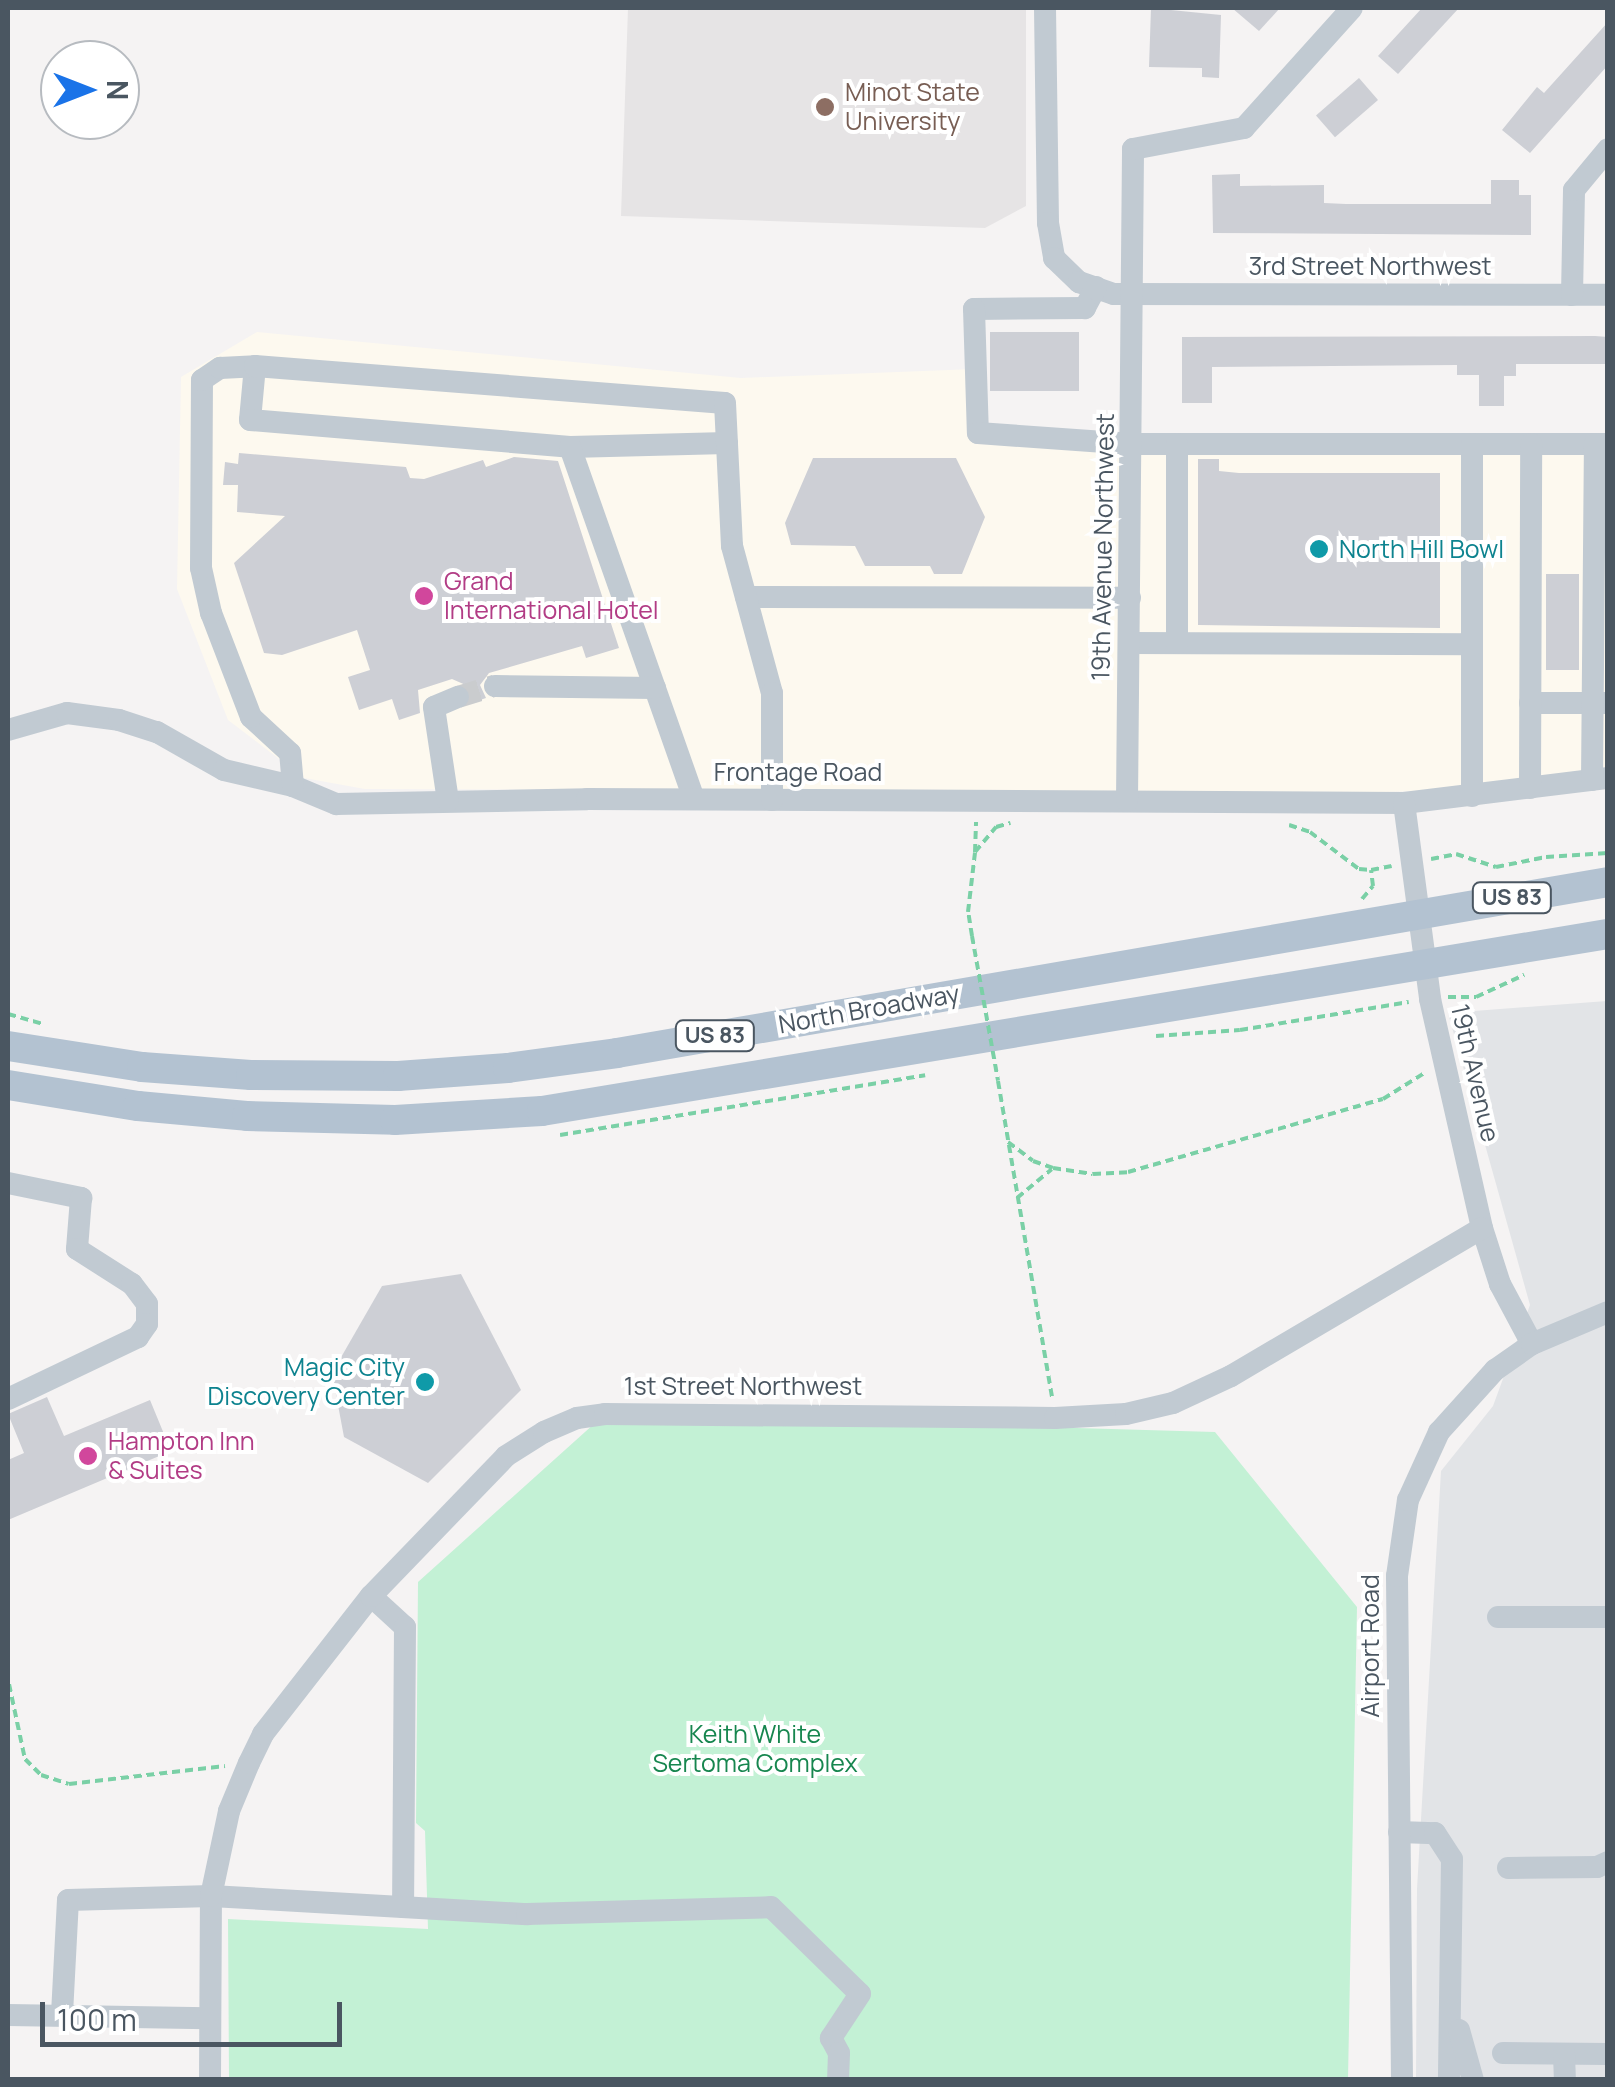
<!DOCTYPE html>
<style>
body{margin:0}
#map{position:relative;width:1615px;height:2087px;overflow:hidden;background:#f5f3f3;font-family:Manrope,sans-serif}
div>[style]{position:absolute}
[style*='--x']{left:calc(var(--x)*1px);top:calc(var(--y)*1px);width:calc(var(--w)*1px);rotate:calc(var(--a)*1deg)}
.commercial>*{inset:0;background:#fdf9ef}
.education>*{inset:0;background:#e6e4e5}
.airport>*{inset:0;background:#e2e4e7}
.green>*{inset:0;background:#c3f1d5}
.building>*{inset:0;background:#cdcfd5;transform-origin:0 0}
.minor-tunnel>*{height:22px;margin-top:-11px;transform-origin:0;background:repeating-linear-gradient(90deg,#caccce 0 22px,transparent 0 33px)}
.path>*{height:4px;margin-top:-2px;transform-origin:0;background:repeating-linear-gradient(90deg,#7ad0a6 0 8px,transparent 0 13px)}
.minor>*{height:22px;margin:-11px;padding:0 11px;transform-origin:11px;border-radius:11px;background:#c1cad2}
.major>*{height:30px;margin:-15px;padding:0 15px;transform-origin:15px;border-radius:15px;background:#b3c2d1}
.path-bridge>*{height:4px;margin-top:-2px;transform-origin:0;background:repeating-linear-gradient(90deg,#7ad0a6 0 8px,transparent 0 13px)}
.dots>*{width:28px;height:28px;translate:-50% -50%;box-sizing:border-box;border:5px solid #fff;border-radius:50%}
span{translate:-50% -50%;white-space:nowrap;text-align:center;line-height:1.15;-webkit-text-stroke:8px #fff;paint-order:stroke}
.shield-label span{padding:2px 8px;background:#fff;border:2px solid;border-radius:8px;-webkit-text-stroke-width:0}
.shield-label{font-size:22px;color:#4a5661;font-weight:700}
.education-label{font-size:25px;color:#785e54}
.left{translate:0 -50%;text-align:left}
.street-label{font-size:25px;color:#4a5661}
.culture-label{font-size:25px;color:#0d838f}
.right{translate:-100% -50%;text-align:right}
.hotel-label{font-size:25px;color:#b23c85}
.park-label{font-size:25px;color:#17864f}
.frame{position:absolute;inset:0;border:10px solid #4a5661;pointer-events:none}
.north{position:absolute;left:40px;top:40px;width:100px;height:100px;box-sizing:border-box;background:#fff;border:2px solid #b7bbc0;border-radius:50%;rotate:90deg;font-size:28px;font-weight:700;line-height:40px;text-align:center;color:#4a5661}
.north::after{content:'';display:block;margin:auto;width:35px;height:45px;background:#1a73e8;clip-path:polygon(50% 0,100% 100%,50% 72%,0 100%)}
.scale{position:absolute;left:40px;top:2002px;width:302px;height:45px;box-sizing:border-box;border:5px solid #4a5661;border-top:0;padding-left:12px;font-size:30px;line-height:35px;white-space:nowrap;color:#4a5661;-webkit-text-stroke:8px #fff;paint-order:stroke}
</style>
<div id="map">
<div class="commercial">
<div style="clip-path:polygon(257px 332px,741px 378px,975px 369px,977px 433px,1607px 445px,1607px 767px,1443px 790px,1385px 792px,365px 789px,304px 778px,228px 720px,177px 589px,181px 377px)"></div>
</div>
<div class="education">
<div style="clip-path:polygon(628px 8px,1026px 8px,1026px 206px,985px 228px,621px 216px)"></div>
</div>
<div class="airport">
<div style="clip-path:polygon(1607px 1001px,1607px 2079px,1416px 2080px,1417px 1889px,1441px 1471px,1493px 1406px,1530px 1305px,1448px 1013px)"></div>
</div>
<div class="green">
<div style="clip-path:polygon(605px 1414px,1215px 1432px,1357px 1607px,1348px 2079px,229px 2079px,228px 1919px,428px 1929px,425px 1831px,416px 1823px,418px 1582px)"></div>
</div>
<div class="building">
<div style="clip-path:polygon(1151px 8px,1221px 15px,1219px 78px,1202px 77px,1202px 68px,1149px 67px)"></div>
<div style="clip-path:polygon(1232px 8px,1280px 8px,1259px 31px)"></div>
<div style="clip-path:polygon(1422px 8px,1459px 8px,1398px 74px,1378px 56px)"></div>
<div style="clip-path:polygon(1608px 22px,1608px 65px,1530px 153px,1502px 130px,1537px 87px,1544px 93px)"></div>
<div style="left:1359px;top:78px;width:29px;height:57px;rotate:49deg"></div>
<div style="clip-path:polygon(1240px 174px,1240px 186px,1324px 185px,1324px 203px,1346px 204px,1491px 204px,1491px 180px,1519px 180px,1519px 195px,1531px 195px,1531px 235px,1213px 233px,1212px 175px)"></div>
<div style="left:1079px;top:332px;width:59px;height:89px;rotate:90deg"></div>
<div style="clip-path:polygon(1182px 337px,1595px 336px,1608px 337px,1608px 364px,1516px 364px,1516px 376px,1504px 376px,1504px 406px,1479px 406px,1479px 375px,1457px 375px,1457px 365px,1212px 367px,1212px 403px,1182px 403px)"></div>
<div style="clip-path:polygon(239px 453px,406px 467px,410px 478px,424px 479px,483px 460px,486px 467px,514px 457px,558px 461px,619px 648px,586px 658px,582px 646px,489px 673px,480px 685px,486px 698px,471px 703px,468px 686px,452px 679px,418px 690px,420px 713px,399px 720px,392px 699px,359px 710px,348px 677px,370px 670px,357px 630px,282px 655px,264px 653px,234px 563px,285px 516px,237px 512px,238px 485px,223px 485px,225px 462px,238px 464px)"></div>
<div style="clip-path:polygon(813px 458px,956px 458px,985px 517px,962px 574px,934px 574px,930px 566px,865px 566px,855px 546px,791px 545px,785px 523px)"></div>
<div style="clip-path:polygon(1198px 459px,1219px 459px,1219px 471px,1239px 473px,1440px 473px,1440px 628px,1198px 625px)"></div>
<div style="left:1546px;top:574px;width:33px;height:96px"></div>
<div style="clip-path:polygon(461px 1274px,521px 1390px,428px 1483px,344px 1437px,332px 1373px,382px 1286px)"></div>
<div style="clip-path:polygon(47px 1397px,64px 1436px,150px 1400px,171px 1451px,8px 1520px,8px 1460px,24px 1453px,8px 1414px)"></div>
</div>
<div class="minor-tunnel">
<div style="--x:458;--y:697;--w:39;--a:-17"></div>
</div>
<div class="path">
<div style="--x:1289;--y:825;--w:22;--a:18"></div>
<div style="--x:1310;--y:832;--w:61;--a:37.1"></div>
<div style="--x:1359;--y:869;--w:12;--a:5"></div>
<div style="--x:975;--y:852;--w:30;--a:-88"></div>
<div style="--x:1431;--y:859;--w:25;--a:-11"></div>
<div style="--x:1456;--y:854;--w:42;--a:18"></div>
<div style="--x:1496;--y:867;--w:51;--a:-11.3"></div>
<div style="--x:1546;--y:857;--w:62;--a:-3.7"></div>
<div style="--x:1362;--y:899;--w:17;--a:-50"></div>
<div style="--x:1373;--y:886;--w:16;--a:-97"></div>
<div style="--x:1371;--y:870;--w:21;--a:-11"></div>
<div style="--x:972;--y:936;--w:24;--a:-99"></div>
<div style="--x:968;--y:912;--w:60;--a:-83.3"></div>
<div style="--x:975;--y:852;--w:33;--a:-50"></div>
<div style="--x:996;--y:827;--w:15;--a:-16"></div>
<div style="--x:1448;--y:997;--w:28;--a:0"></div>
<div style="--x:1476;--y:997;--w:53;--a:-24.6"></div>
<div style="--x:8;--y:1014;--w:36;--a:16"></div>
<div style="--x:1156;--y:1036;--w:84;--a:-4.1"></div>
<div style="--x:1240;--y:1030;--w:171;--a:-9.4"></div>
<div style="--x:998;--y:1081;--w:321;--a:80.3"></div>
<div style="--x:560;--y:1135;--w:370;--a:-9.3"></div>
<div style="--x:1008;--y:1142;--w:31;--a:37"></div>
<div style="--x:1033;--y:1161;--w:21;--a:19"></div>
<div style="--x:1053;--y:1168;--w:40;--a:8.5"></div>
<div style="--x:1093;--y:1174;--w:35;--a:-3"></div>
<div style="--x:1128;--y:1172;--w:265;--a:-16"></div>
<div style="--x:1383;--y:1099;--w:51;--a:-32.1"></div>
<div style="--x:1017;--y:1198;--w:45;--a:-39.6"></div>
<div style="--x:9;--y:1684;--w:77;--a:78"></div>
<div style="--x:25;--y:1759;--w:23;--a:45"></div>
<div style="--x:41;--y:1775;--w:29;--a:18"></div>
<div style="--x:69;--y:1784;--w:157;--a:-6.6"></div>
</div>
<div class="minor">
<div style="--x:1045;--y:8;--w:215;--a:89.2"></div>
<div style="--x:1048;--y:223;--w:36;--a:80"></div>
<div style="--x:1054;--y:258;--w:35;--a:44"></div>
<div style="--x:1079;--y:282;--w:37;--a:19"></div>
<div style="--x:1114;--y:294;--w:494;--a:0.1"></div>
<div style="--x:1096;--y:287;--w:24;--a:118"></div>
<div style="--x:1085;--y:308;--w:111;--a:179.5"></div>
<div style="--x:974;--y:309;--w:124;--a:88.2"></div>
<div style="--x:978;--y:433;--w:155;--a:4.1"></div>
<div style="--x:1133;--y:444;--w:475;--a:0"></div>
<div style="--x:1572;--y:295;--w:105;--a:-88.9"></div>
<div style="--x:1574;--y:190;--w:53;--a:-50.3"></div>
<div style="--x:255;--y:366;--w:54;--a:95.3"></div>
<div style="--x:250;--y:420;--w:321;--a:4.8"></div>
<div style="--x:570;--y:447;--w:157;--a:-1.5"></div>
<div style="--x:570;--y:447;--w:373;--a:70.6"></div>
<div style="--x:746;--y:597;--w:384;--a:0.1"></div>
<div style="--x:1130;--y:643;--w:342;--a:0.2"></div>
<div style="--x:1177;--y:643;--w:199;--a:-90"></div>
<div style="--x:495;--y:686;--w:160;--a:0.7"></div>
<div style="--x:1530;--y:703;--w:77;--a:0"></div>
<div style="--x:8;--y:730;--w:61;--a:-16.1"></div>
<div style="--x:67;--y:713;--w:52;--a:7.7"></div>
<div style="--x:119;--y:720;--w:40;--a:18"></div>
<div style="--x:157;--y:732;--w:77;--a:29.6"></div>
<div style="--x:224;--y:770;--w:71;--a:13.1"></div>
<div style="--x:293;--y:786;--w:47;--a:22.7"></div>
<div style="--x:336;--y:804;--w:251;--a:-1.1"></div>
<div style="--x:587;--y:799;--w:817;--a:0.28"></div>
<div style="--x:1404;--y:803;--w:206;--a:-7"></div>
<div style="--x:1592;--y:780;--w:336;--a:-89.5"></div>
<div style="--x:293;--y:786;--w:33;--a:-95"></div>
<div style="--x:290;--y:753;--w:53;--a:-137.3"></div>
<div style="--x:251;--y:717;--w:111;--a:-111"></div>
<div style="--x:211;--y:613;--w:46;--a:-102.5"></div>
<div style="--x:201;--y:568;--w:188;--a:-89.7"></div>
<div style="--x:202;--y:380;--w:22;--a:-34"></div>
<div style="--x:220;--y:368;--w:35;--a:-3"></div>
<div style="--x:255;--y:366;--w:471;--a:4.5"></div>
<div style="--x:725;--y:403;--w:143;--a:87.2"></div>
<div style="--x:732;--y:546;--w:152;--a:74.8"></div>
<div style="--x:772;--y:693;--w:107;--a:90"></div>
<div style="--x:1530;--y:788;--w:344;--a:-89.8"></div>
<div style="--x:1472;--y:796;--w:352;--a:-90"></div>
<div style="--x:448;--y:801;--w:95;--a:-98.5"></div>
<div style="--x:434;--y:707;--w:26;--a:-23"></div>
<div style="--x:1127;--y:801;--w:652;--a:-89.47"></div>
<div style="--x:1133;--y:149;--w:113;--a:-10.7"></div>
<div style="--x:1244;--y:128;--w:161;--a:-48"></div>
<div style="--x:1404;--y:803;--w:198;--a:82.4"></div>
<div style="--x:1430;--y:999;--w:235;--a:77.2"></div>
<div style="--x:1482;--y:1228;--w:59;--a:72.2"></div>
<div style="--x:1500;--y:1284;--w:68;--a:61.9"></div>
<div style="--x:8;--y:1183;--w:75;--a:11.6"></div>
<div style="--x:81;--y:1198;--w:51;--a:94.5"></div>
<div style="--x:77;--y:1249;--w:65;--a:32.5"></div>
<div style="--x:132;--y:1284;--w:25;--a:53"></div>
<div style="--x:147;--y:1304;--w:20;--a:90"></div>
<div style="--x:147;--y:1324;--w:16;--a:125"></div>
<div style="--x:138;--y:1337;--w:144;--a:154.5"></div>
<div style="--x:371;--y:1596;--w:46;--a:42.4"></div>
<div style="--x:405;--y:1627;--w:280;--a:90.4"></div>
<div style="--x:1498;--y:1617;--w:110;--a:0"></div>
<div style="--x:1399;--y:1832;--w:36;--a:2"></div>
<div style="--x:1435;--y:1833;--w:31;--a:57"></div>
<div style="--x:1452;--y:1859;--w:221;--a:90.8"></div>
<div style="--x:1508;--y:1868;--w:89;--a:-0.6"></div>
<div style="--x:1597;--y:1867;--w:12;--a:-24"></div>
<div style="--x:62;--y:2014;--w:114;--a:-87"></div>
<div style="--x:68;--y:1900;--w:143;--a:-1.6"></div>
<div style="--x:211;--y:1896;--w:317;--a:3.3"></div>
<div style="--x:527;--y:1914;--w:244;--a:-1.6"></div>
<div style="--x:771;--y:1907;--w:124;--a:44.3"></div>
<div style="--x:860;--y:1994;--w:53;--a:123.4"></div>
<div style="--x:831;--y:2038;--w:17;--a:62"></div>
<div style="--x:839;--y:2053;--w:27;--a:92"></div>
<div style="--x:8;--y:2015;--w:200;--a:0.9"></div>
<div style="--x:1459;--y:2030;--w:52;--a:74.4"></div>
<div style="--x:1503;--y:2053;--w:105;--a:0.5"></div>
<div style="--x:1564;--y:2054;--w:26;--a:88"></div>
<div style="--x:210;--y:2080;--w:184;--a:-89.7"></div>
<div style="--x:211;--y:1896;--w:87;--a:-78"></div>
<div style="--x:229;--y:1811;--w:52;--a:-67.4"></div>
<div style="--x:249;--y:1763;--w:32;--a:-64"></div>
<div style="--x:263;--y:1734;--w:175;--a:-52"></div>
<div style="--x:371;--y:1596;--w:194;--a:-46"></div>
<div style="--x:506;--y:1456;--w:45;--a:-32.3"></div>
<div style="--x:544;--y:1432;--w:36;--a:-23"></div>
<div style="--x:577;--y:1418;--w:28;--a:-8"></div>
<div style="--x:605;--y:1414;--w:450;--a:0.5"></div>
<div style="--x:1055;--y:1418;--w:71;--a:-3.2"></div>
<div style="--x:1126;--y:1414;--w:48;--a:-13.2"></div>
<div style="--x:1173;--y:1403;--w:64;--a:-25"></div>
<div style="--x:1231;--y:1376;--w:291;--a:-30.5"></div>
<div style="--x:1402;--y:2080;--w:504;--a:-90.57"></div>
<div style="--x:1397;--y:1576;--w:77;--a:-81.8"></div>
<div style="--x:1408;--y:1500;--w:75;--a:-65.5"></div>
<div style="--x:1439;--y:1432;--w:84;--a:-47.9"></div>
<div style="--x:1495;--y:1370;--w:45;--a:-35.1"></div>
<div style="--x:1532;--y:1344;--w:82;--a:-22.8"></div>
</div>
<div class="major">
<div style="--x:8;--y:1046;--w:136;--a:8.9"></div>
<div style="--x:142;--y:1067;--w:109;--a:4.2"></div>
<div style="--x:251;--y:1075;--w:147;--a:0.4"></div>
<div style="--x:398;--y:1076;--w:110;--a:-4.2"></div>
<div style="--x:508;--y:1068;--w:110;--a:-7.8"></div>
<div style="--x:617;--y:1053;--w:1006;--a:-9.79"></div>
<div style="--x:8;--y:1085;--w:132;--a:9.2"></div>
<div style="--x:138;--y:1106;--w:109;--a:5.2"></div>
<div style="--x:247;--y:1116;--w:148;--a:1.5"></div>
<div style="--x:395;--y:1120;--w:147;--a:-3.5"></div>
<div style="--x:542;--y:1111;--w:1081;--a:-9.43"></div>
</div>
<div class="path-bridge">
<div style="--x:972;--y:936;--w:147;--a:79.8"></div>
</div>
<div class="dots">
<div style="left:825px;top:107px;background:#8d6e63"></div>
<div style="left:1319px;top:549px;background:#0f9aa8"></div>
<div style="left:424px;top:596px;background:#d1479c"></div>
<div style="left:425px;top:1382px;background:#0f9aa8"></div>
<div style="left:88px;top:1456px;background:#d1479c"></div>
</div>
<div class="shield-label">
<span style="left:1512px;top:898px">US 83</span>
<span style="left:715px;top:1036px">US 83</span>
</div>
<div class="education-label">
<span class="left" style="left:845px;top:107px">Minot State<br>University</span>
</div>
<div class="street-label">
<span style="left:1370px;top:266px">3rd Street Northwest</span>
<span style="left:1103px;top:547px;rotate:-89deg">19th Avenue Northwest</span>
<span style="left:798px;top:772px">Frontage Road</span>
<span style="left:869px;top:1009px;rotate:-10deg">North Broadway</span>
<span style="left:1475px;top:1073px;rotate:77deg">19th Avenue</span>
<span style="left:743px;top:1386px">1st Street Northwest</span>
<span style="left:1370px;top:1646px;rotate:-90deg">Airport Road</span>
</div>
<div class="culture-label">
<span class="left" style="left:1339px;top:549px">North Hill Bowl</span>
<span class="right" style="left:405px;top:1382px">Magic City<br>Discovery Center</span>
</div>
<div class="hotel-label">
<span class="left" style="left:444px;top:596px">Grand<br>International Hotel</span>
<span class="left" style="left:108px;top:1456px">Hampton Inn<br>&amp; Suites</span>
</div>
<div class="park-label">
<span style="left:755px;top:1749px">Keith White<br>Sertoma Complex</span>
</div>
<div class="frame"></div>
<div class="north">N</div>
<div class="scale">100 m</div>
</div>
